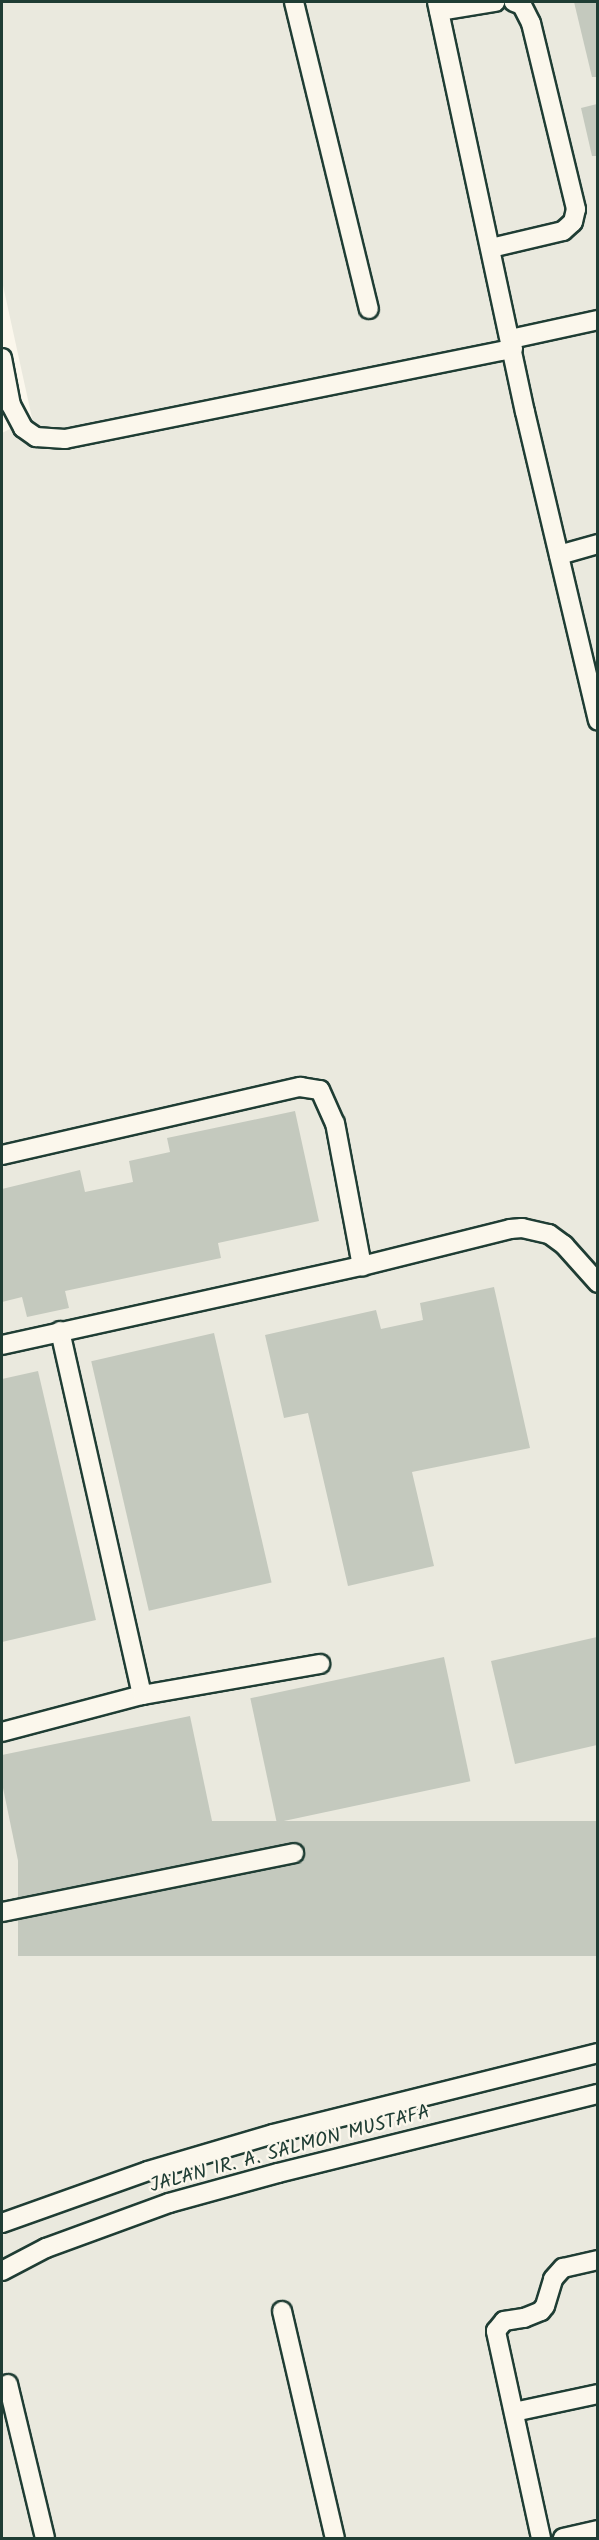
<!DOCTYPE html>
<style>
body{margin:0}
#map{position:relative;width:599px;height:2540px;overflow:hidden;background:#fbf7ec;font-family:Kalam,sans-serif}
div>[style]{position:absolute}
[style*='--x']{left:calc(var(--x)*1px);top:calc(var(--y)*1px);width:calc(var(--w)*1px);rotate:calc(var(--a)*1deg)}
.built>*{inset:0;background:#eae9de}
.building>*{inset:0;background:#c4c9be;transform-origin:0 0}
.roads{filter:drop-shadow(2px 0 #1f3d34) drop-shadow(-2px 0 #1f3d34) drop-shadow(0 2px #1f3d34) drop-shadow(0 -2px #1f3d34)}
.minor>*{height:18px;margin:-9px;padding:0 9px;transform-origin:9px;border-radius:9px;background:#fbf7ec}
span{translate:-50% -50%;white-space:nowrap;text-align:center;line-height:1.15;-webkit-text-stroke:5px #fbf7ec;paint-order:stroke}
.street-label{font-size:20px;color:#1f3d34}
.frame{position:absolute;inset:0;border:3px solid #1f3d34;pointer-events:none}
</style>
<div id="map">
<div class="built">
<div style="clip-path:polygon(2px 2px,597px 2px,597px 2538px,2px 2538px,2px 433px,32px 418px,2px 281px)"></div>
</div>
<div class="building">
<div style="clip-path:polygon(574px 2px,597px 2px,597px 77px,592px 77px)"></div>
<div style="clip-path:polygon(597px 104px,597px 156px,592px 156px,581px 108px)"></div>
<div style="clip-path:polygon(295px 1111px,319px 1221px,218px 1243px,221px 1258px,65px 1291px,69px 1308px,27px 1317px,22px 1297px,2px 1302px,2px 1189px,80px 1170px,85px 1192px,133px 1182px,129px 1161px,170px 1152px,167px 1138px)"></div>
<div style="clip-path:polygon(494px 1287px,530px 1448px,412px 1472px,434px 1566px,348px 1586px,308px 1413px,284px 1418px,265px 1335px,376px 1310px,381px 1329px,423px 1320px,420px 1303px)"></div>
<div style="left:214px;top:1333px;width:256px;height:126px;rotate:77deg"></div>
<div style="clip-path:polygon(38px 1371px,96px 1620px,2px 1642px,2px 1379px)"></div>
<div style="clip-path:polygon(597px 1637px,597px 1745px,515px 1764px,491px 1661px)"></div>
<div style="left:444px;top:1657px;width:127px;height:198px;rotate:78deg"></div>
<div style="clip-path:polygon(190px 1716px,216px 1840px,22px 1880px,2px 1783px,2px 1755px)"></div>
<div style="left:597px;top:1821px;width:135px;height:579px;rotate:90deg"></div>
</div>
<div class="roads">
<div class="minor">
<div style="--x:294;--y:2;--w:316;--a:76.3"></div>
<div style="--x:437;--y:2;--w:419;--a:77.9"></div>
<div style="--x:525;--y:412;--w:317;--a:76.7"></div>
<div style="--x:439;--y:11;--w:57;--a:-9.1"></div>
<div style="--x:491;--y:248;--w:74;--a:-13.3"></div>
<div style="--x:563;--y:231;--w:13;--a:-42"></div>
<div style="--x:573;--y:222;--w:13;--a:-77"></div>
<div style="--x:576;--y:209;--w:191;--a:-103.6"></div>
<div style="--x:531;--y:23;--w:20;--a:-117"></div>
<div style="--x:522;--y:5;--w:9;--a:-159"></div>
<div style="--x:511;--y:339;--w:89;--a:-12.3"></div>
<div style="--x:2;--y:358;--w:48;--a:79.2"></div>
<div style="--x:11;--y:405;--w:26;--a:62"></div>
<div style="--x:23;--y:428;--w:16;--a:35"></div>
<div style="--x:36;--y:437;--w:29;--a:4"></div>
<div style="--x:65;--y:439;--w:457;--a:-11.4"></div>
<div style="--x:559;--y:555;--w:41;--a:-15.8"></div>
<div style="--x:2;--y:1155;--w:306;--a:-12.9"></div>
<div style="--x:300;--y:1087;--w:20;--a:9"></div>
<div style="--x:320;--y:1090;--w:36;--a:66"></div>
<div style="--x:335;--y:1123;--w:146;--a:79.3"></div>
<div style="--x:60;--y:1331;--w:373;--a:77.3"></div>
<div style="--x:2;--y:1345;--w:369;--a:-12.4"></div>
<div style="--x:362;--y:1266;--w:153;--a:-14"></div>
<div style="--x:510;--y:1229;--w:12;--a:-5"></div>
<div style="--x:522;--y:1228;--w:28;--a:13"></div>
<div style="--x:549;--y:1234;--w:19;--a:36"></div>
<div style="--x:564;--y:1245;--w:51;--a:48.2"></div>
<div style="--x:2;--y:1732;--w:145;--a:-14.8"></div>
<div style="--x:142;--y:1695;--w:181;--a:-9.9"></div>
<div style="--x:2;--y:1912;--w:298;--a:-11.4"></div>
<div style="--x:2;--y:2223;--w:155;--a:-19.6"></div>
<div style="--x:148;--y:2171;--w:130;--a:-16.5"></div>
<div style="--x:273;--y:2134;--w:335;--a:-14"></div>
<div style="--x:2;--y:2271;--w:50;--a:-27.6"></div>
<div style="--x:46;--y:2248;--w:131;--a:-20.1"></div>
<div style="--x:169;--y:2203;--w:113;--a:-15.4"></div>
<div style="--x:278;--y:2173;--w:330;--a:-13.9"></div>
<div style="--x:282;--y:2311;--w:233;--a:76.9"></div>
<div style="--x:8;--y:2384;--w:158;--a:76.5"></div>
<div style="--x:514;--y:2412;--w:86;--a:-12.1"></div>
<div style="--x:541;--y:2538;--w:212;--a:-102.3"></div>
<div style="--x:496;--y:2331;--w:13;--a:-51"></div>
<div style="--x:504;--y:2321;--w:20;--a:-9"></div>
<div style="--x:524;--y:2318;--w:18;--a:-22"></div>
<div style="--x:541;--y:2311;--w:6;--a:-51"></div>
<div style="--x:545;--y:2306;--w:28;--a:-73"></div>
<div style="--x:553;--y:2279;--w:15;--a:-48"></div>
<div style="--x:563;--y:2268;--w:36;--a:-13"></div>
<div style="--x:563;--y:2538;--w:36;--a:-13"></div>
</div>
</div>
<div class="street-label">
<span style="left:290px;top:2150px;rotate:-15deg">JALAN IR. A. SALMON MUSTAFA</span>
</div>
<div class="frame"></div>
</div>
